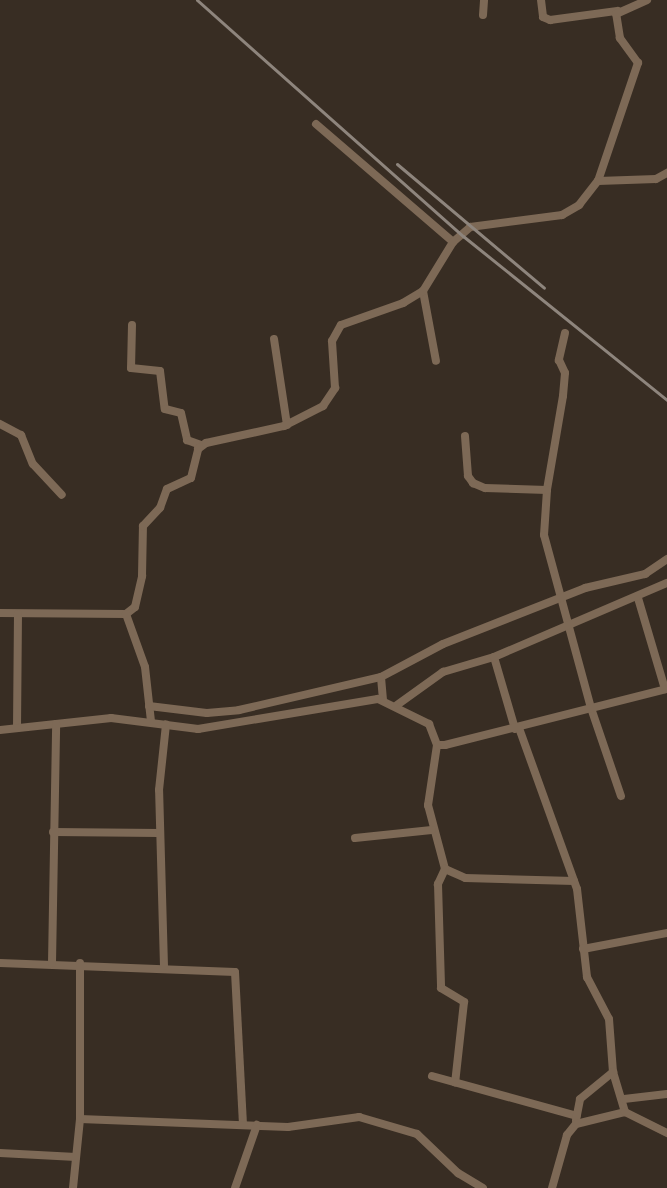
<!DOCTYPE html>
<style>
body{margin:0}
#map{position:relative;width:667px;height:1188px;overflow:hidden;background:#382d23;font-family:"Open Sans",sans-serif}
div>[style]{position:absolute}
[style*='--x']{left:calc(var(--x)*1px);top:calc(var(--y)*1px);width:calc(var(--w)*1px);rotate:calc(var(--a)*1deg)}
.street>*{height:8px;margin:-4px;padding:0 4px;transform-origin:4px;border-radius:4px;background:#7d6956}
.rail>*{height:3px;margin:-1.5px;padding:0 1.5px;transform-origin:1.5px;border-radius:1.5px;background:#8e857d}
span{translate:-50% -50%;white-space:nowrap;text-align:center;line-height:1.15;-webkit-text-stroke:6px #2d231a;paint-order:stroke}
</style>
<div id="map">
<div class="street">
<div style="--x:541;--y:0;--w:17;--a:83"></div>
<div style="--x:543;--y:17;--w:8;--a:23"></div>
<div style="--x:550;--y:20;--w:68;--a:-7.7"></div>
<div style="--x:483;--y:15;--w:15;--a:-86"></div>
<div style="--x:316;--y:124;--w:181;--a:40.7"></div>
<div style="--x:598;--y:181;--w:125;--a:-71.3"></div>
<div style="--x:638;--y:63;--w:31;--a:-126"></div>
<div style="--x:620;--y:38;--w:24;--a:-99"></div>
<div style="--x:616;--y:14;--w:34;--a:-24"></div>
<div style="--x:423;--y:291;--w:71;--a:79.5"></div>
<div style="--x:132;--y:325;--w:43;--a:91.3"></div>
<div style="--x:131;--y:368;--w:29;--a:6"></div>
<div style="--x:160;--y:371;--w:38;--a:83"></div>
<div style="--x:165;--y:409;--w:16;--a:14"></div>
<div style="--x:181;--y:413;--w:28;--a:77"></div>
<div style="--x:187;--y:440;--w:15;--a:20"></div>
<div style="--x:565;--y:333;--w:28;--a:103"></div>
<div style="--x:559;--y:360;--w:14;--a:65"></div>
<div style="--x:565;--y:373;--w:23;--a:95"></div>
<div style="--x:563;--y:396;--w:95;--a:99.7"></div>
<div style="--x:547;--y:490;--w:45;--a:93.8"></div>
<div style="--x:544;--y:535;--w:179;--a:74.8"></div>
<div style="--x:591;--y:708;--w:93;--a:71.2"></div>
<div style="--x:274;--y:339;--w:87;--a:81.4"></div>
<div style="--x:0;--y:424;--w:24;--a:28"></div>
<div style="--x:21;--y:435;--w:31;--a:68"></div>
<div style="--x:33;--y:464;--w:42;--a:46.9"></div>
<div style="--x:465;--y:436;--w:40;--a:85.7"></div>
<div style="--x:468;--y:476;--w:9;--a:54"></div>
<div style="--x:473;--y:483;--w:13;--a:23"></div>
<div style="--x:485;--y:488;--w:62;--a:1.8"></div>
<div style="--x:638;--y:598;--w:95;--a:73.5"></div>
<div style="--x:0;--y:613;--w:126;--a:0.5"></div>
<div style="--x:126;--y:614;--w:11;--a:-38"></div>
<div style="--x:135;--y:607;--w:32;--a:-77"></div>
<div style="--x:142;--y:576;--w:50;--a:-88.9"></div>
<div style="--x:143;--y:526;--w:25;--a:-47"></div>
<div style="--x:160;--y:508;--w:20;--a:-70"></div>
<div style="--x:167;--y:489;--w:26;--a:-25"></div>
<div style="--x:191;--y:478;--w:30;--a:-76"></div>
<div style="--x:198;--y:449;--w:10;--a:-37"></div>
<div style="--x:206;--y:443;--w:80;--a:-12.3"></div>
<div style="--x:284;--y:426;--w:44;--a:-27.1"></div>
<div style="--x:323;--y:406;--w:22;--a:-56"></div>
<div style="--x:335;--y:388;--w:47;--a:-93.7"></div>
<div style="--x:332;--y:341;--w:18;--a:-61"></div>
<div style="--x:341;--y:325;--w:66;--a:-19.5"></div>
<div style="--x:403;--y:303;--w:23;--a:-31"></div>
<div style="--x:423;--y:291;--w:57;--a:-58.5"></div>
<div style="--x:453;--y:242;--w:23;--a:-41"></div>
<div style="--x:470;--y:227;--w:93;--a:-7.4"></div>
<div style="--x:562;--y:215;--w:20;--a:-30"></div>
<div style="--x:579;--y:205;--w:31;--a:-52"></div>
<div style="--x:598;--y:181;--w:58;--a:-2"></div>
<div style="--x:656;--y:179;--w:13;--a:-29"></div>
<div style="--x:126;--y:614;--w:56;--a:70.3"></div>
<div style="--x:145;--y:667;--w:54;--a:83.7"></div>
<div style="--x:494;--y:657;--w:75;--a:73.7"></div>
<div style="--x:383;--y:700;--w:23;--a:-95"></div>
<div style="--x:381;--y:677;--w:70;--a:-28"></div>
<div style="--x:443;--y:644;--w:153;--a:-21.5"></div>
<div style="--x:585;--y:588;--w:62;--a:-13.1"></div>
<div style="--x:645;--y:574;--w:27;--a:-34"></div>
<div style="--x:397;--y:705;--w:57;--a:-35.7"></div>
<div style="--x:443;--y:672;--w:53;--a:-16.4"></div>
<div style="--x:494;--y:657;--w:188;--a:-23.2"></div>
<div style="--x:149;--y:706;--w:58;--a:6.9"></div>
<div style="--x:207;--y:713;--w:32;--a:-5"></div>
<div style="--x:239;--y:710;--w:146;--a:-13.1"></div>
<div style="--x:17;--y:728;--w:114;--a:-89.5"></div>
<div style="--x:519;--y:728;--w:171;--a:70.2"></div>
<div style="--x:577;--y:889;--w:89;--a:83.5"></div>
<div style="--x:587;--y:977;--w:47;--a:62.4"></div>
<div style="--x:609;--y:1019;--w:53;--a:85.7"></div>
<div style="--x:613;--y:1072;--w:42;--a:73.3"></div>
<div style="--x:0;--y:730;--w:112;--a:-6.2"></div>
<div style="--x:111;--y:718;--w:88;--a:7.2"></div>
<div style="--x:198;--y:729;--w:182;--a:-9.5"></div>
<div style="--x:378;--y:699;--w:57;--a:26.1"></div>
<div style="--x:429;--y:724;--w:22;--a:69"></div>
<div style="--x:437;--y:745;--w:8;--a:0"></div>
<div style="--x:445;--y:745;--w:229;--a:-14.2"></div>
<div style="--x:437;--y:745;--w:61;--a:98.5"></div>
<div style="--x:428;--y:805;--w:66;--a:75.1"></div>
<div style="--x:445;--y:869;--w:22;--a:24"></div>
<div style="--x:465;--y:878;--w:109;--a:1.6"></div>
<div style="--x:53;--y:832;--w:106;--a:0.5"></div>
<div style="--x:355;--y:838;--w:77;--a:-5.9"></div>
<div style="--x:445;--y:869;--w:17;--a:115"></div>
<div style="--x:438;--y:884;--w:104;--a:88.3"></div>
<div style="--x:441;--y:988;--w:27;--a:31"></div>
<div style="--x:464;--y:1002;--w:81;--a:96.3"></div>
<div style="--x:583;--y:949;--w:86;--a:-10.8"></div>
<div style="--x:0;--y:963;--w:235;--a:2.2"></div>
<div style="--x:235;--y:972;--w:152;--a:87"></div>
<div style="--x:52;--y:963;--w:239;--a:-89"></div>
<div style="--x:164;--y:966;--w:176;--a:-91.6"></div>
<div style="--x:159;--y:790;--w:66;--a:-83.9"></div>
<div style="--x:432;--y:1076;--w:150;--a:15.4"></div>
<div style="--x:624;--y:1099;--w:43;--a:-6.6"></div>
<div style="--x:80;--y:1119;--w:208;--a:2.2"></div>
<div style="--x:288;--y:1127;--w:72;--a:-8"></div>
<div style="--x:359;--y:1117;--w:60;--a:16.3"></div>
<div style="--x:417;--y:1134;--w:57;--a:43.6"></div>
<div style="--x:458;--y:1173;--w:29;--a:31"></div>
<div style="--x:576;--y:1120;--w:21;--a:-79"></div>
<div style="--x:580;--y:1099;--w:43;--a:-39.3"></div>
<div style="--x:0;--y:1153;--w:76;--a:3"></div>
<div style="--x:73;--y:1188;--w:69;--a:-84.2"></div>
<div style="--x:80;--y:1119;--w:156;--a:-90"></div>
<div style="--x:235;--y:1188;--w:67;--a:-70.8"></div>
<div style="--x:552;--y:1188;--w:55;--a:-74.2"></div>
<div style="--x:567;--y:1135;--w:14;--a:-51"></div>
<div style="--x:576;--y:1124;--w:50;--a:-13.8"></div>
<div style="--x:625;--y:1112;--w:47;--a:26.6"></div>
</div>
<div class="rail">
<div style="--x:197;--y:0;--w:356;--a:41.6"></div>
<div style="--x:463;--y:236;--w:262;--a:38.8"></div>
<div style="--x:397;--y:164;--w:192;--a:40.1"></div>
</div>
</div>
